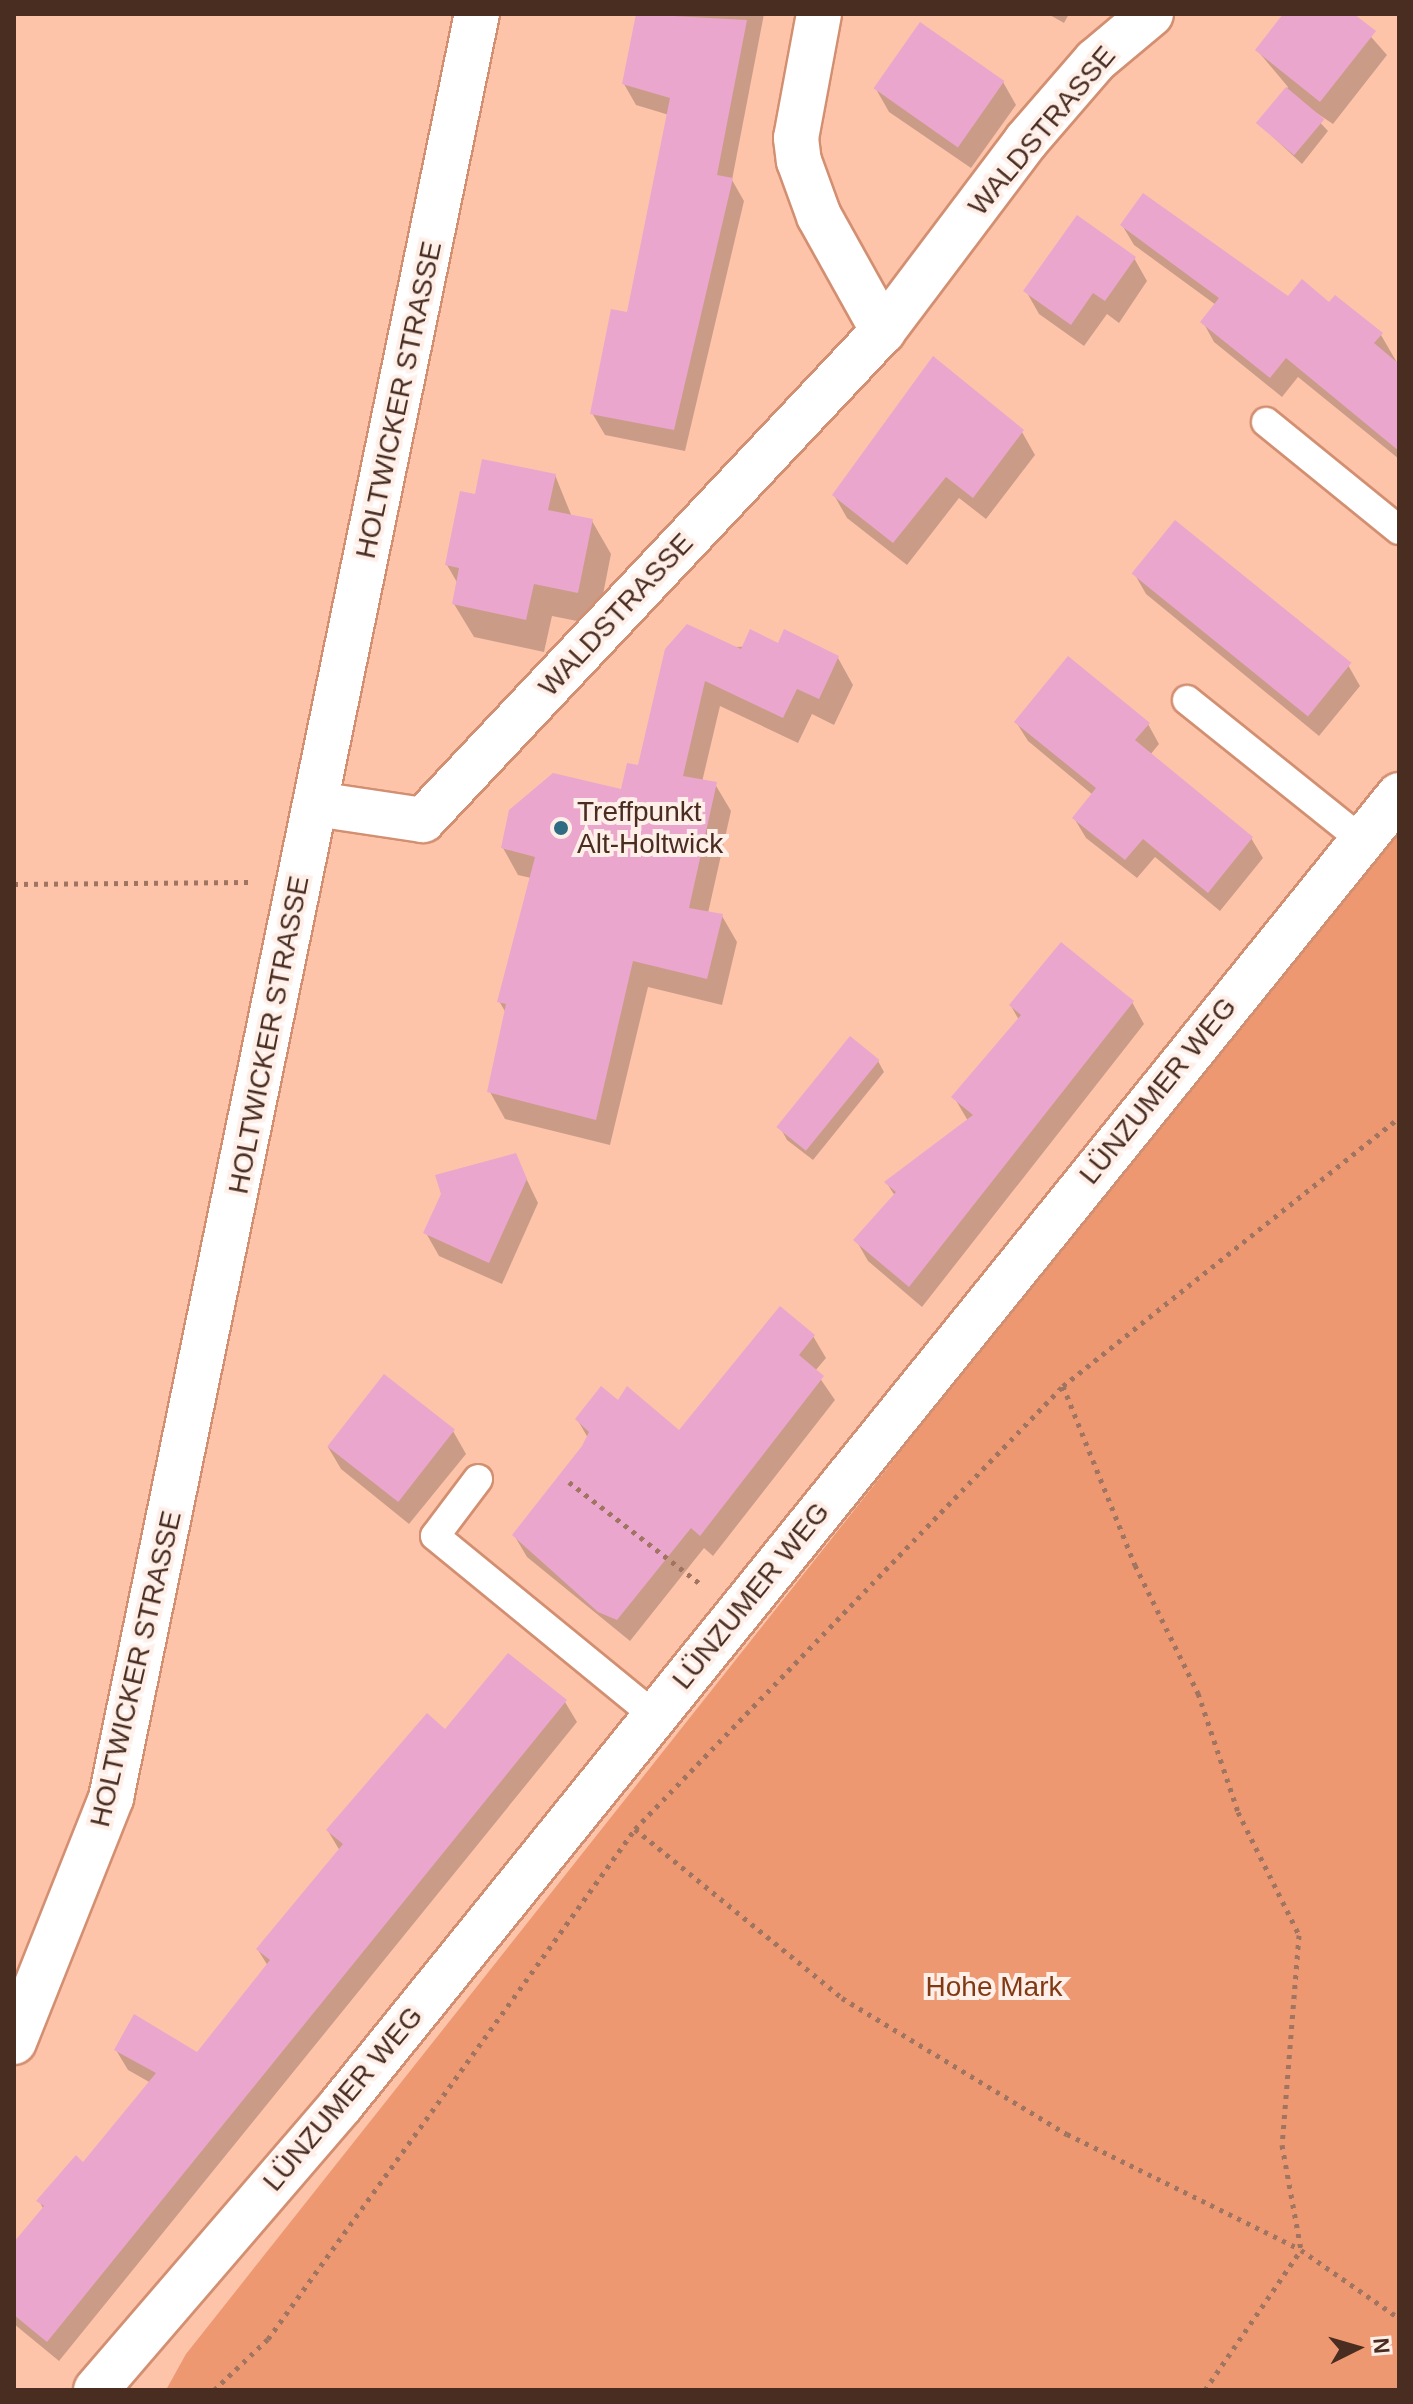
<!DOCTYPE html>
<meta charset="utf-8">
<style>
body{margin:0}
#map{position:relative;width:1413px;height:2404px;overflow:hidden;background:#fdc4aa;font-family:Arial,sans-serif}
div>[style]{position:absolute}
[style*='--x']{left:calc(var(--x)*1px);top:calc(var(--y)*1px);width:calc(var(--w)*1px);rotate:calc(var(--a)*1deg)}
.green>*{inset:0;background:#ed9871}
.shadow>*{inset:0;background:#0003}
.building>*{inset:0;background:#eaa6cc;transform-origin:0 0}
.path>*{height:5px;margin-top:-2.5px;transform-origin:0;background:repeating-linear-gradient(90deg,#9f7562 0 4px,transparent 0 10px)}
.roads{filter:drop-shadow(2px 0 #d38f71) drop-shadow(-2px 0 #d38f71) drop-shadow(0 2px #d38f71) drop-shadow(0 -2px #d38f71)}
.service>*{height:28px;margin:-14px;padding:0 14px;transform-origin:14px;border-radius:14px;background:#fff}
.minor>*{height:44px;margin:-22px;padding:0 22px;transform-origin:22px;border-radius:22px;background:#fff}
.tertiary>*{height:44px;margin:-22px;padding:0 22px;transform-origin:22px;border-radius:22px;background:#fff}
.dots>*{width:22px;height:22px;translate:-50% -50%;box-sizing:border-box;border:4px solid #ffefe9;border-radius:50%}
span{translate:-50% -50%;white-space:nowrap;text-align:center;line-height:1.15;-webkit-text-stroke:8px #ffefe9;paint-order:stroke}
.street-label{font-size:28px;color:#492d21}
.poi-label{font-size:28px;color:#492d21}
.left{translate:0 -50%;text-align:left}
.park-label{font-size:28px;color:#803913}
.frame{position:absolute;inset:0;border:16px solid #492d21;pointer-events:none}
.north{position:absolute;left:1317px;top:2308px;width:80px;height:80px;-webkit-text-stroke:6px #ffefe9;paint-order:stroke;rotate:85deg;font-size:22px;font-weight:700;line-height:32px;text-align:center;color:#492d21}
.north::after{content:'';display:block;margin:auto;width:28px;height:36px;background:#492d21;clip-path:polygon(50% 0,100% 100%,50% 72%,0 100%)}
</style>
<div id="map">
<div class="green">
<div style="clip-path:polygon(1399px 822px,1399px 2390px,166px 2390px,186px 2354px)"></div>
</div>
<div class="shadow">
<div style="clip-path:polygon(639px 14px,764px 14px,732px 180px,744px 201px,685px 451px,605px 435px,592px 413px,629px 314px,669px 115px,636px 105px,624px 84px)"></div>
<div style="clip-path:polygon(1048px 14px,1069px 14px,1064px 23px)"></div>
<div style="clip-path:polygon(1286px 14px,1351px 14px,1387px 55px,1333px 124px,1303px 104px,1328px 131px,1302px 164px,1258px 123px,1288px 87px,1257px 50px)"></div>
<div style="clip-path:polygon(1003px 82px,1016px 105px,971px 168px,889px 112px,876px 89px)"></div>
<div style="clip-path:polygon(1122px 225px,1288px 299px,1329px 304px,1381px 335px,1399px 366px,1399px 459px,1298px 377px,1282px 397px,1214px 342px,1203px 322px,1216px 305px,1134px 245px)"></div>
<div style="clip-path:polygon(1134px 258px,1147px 281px,1119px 323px,1107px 314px,1084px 346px,1039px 314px,1026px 291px)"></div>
<div style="clip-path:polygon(1022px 432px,1035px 455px,986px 519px,959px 498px,907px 565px,847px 518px,834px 495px)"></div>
<div style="clip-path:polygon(555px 475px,572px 517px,592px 521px,611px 554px,597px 625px,552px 616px,544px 652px,474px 637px,454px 604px,458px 584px,447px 565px,476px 497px)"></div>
<div style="clip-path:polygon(1134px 573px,1348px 665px,1360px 686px,1319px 736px,1146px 594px)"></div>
<div style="clip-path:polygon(779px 645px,838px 658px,853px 685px,834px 725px,812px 714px,798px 743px,720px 706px,702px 782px,715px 784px,731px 811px,708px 913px,722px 916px,737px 942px,722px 1005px,648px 987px,610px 1145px,505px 1119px,490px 1092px,506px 1013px,499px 1001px,531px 878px,518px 875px,503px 848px,622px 792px,639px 768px,666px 650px)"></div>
<div style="clip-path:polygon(1016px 722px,1148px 724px,1159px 744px,1150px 755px,1251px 838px,1263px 858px,1220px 911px,1155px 857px,1137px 878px,1086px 838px,1074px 818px,1093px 795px,1028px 741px)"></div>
<div style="clip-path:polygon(1132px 1002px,1144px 1024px,922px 1307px,868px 1261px,856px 1240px,895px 1196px,886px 1182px,968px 1121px,954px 1097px,1019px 1020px,1011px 1006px)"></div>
<div style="clip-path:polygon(878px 1061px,884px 1072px,813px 1160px,787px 1140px,781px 1129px)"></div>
<div style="clip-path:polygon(515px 1155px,538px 1203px,502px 1284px,439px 1256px,426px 1233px)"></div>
<div style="clip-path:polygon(813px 1336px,826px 1358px,815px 1371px,835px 1400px,713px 1556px,704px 1548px,630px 1641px,527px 1557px,514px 1535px,584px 1448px,588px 1438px,577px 1419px,618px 1402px,679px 1433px)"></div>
<div style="clip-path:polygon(453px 1431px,466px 1454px,409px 1524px,341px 1469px,328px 1447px)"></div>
<div style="clip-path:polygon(565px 1702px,577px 1722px,59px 2361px,14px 2324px,14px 2249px,44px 2210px,39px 2201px,84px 2165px,151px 2083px,128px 2070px,116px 2050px,197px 2054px,268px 1966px,258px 1950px,340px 1851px,328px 1831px,445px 1731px)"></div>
</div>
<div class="building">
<div style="clip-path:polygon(636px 14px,747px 20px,717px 175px,733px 178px,674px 430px,590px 414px,611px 309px,627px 312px,670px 98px,622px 84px)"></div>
<div style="clip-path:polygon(1283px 14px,1354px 14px,1376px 31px,1320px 102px,1255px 50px)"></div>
<div style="left:920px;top:22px;width:103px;height:81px;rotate:35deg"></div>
<div style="left:1286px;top:87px;width:50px;height:47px;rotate:40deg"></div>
<div style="clip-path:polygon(1143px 193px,1288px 296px,1302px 279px,1329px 302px,1335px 295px,1383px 333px,1374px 343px,1399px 364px,1399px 451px,1286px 358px,1270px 378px,1200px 322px,1219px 298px,1120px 225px)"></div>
<div style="clip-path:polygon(1077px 215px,1136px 257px,1105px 301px,1093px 293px,1071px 325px,1023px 291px)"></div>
<div style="clip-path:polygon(933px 356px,1024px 430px,973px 498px,946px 477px,893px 543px,832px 495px)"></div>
<div style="clip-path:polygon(482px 459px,556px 474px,548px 510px,593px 519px,578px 593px,534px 584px,526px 620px,452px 604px,459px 568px,445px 565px,460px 491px,475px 494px)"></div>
<div style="left:1175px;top:520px;width:227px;height:69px;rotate:39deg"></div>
<div style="clip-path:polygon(687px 624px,741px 649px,750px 629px,778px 643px,784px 629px,839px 656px,819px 699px,797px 689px,783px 718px,705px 681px,683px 776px,717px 782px,689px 908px,723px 914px,707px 979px,633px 961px,596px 1120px,487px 1092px,506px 1004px,497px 1002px,535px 857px,501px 848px,509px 810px,553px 773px,621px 789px,627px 763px,638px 765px,665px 649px)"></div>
<div style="clip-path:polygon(1068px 656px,1150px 723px,1135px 740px,1253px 837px,1208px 893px,1143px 839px,1125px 860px,1072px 818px,1096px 788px,1014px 722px)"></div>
<div style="clip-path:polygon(1061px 942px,1134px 1001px,909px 1287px,853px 1240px,896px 1192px,884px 1182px,973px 1115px,951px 1097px,1021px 1015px,1009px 1005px)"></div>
<div style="left:850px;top:1036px;width:38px;height:117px;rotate:39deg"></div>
<div style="clip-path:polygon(516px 1153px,527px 1179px,489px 1263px,423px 1233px,441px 1194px,435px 1175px)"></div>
<div style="clip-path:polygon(780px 1306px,815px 1335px,799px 1355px,824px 1376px,700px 1536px,691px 1528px,617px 1620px,598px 1612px,512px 1535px,582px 1446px,589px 1432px,575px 1419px,601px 1386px,618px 1400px,627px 1386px,679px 1430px)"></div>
<div style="left:384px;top:1374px;width:90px;height:92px;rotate:38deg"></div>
<div style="clip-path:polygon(508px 1653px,567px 1700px,47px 2342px,14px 2315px,14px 2242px,44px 2206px,36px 2201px,76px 2155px,83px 2162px,156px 2073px,114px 2050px,134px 2014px,197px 2052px,270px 1960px,256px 1949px,343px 1844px,326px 1830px,427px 1713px,445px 1729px)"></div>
</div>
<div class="path">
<div style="--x:14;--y:884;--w:235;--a:-0.5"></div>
<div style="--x:1063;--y:1386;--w:193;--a:68.1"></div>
<div style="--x:1135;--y:1565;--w:143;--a:63.8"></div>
<div style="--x:1198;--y:1693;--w:126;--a:71.4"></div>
<div style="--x:1238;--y:1812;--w:137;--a:63.6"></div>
<div style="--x:1299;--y:1935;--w:211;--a:94.6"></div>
<div style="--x:1282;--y:2145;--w:107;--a:79.7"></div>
<div style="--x:569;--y:1482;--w:168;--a:37.8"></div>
<div style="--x:635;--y:1829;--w:267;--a:39.2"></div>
<div style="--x:842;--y:1998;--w:263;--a:31.2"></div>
<div style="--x:1067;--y:2134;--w:260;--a:26.3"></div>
<div style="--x:214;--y:2390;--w:74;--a:-43.4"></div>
<div style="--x:268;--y:2339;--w:628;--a:-54.26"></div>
<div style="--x:635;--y:1829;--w:616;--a:-45.99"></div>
<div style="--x:1063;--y:1386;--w:430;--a:-38.6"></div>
<div style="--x:1205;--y:2390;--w:170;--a:-55.6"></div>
<div style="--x:1301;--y:2250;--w:119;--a:34.8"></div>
</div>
<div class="roads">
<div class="service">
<div style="--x:1266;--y:422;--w:171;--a:39.1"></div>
<div style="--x:1187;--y:700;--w:224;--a:38.7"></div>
<div style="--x:478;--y:1479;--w:71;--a:127"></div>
<div style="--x:435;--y:1536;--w:284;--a:39.3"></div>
</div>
<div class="minor">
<div style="--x:819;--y:14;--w:126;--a:100.5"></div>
<div style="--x:796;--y:138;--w:23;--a:83"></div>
<div style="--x:799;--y:161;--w:59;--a:70"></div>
<div style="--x:819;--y:216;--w:132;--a:60.9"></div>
<div style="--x:316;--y:804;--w:108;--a:8.5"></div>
<div style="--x:423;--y:820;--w:671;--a:-46.75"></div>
<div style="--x:883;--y:331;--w:238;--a:-53"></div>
<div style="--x:1026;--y:141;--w:106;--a:-49.2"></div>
<div style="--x:1095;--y:61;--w:73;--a:-40"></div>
<div style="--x:96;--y:2390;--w:376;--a:-49.3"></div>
<div style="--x:341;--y:2105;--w:1684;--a:-51.07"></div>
</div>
<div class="tertiary">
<div style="--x:14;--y:2042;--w:263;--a:-68.3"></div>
<div style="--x:111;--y:1798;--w:1821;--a:-78.41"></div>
</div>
</div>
<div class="dots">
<div style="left:561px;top:828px;background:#2f6c83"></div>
</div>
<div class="street-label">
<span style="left:1042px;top:131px;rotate:-50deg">WALDSTRASSE</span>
<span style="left:399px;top:400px;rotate:-78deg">HOLTWICKER STRASSE</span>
<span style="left:616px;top:615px;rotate:-47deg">WALDSTRASSE</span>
<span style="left:269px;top:1035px;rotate:-79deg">HOLTWICKER STRASSE</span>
<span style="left:1158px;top:1091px;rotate:-51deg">LÜNZUMER WEG</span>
<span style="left:751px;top:1596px;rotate:-51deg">LÜNZUMER WEG</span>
<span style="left:136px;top:1669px;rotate:-77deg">HOLTWICKER STRASSE</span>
<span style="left:343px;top:2099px;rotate:-50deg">LÜNZUMER WEG</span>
</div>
<div class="poi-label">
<span class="left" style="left:577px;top:828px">Treffpunkt<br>Alt-Holtwick</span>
</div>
<div class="park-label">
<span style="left:994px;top:1987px">Hohe Mark</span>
</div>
<div class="frame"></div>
<div class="north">N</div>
</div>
